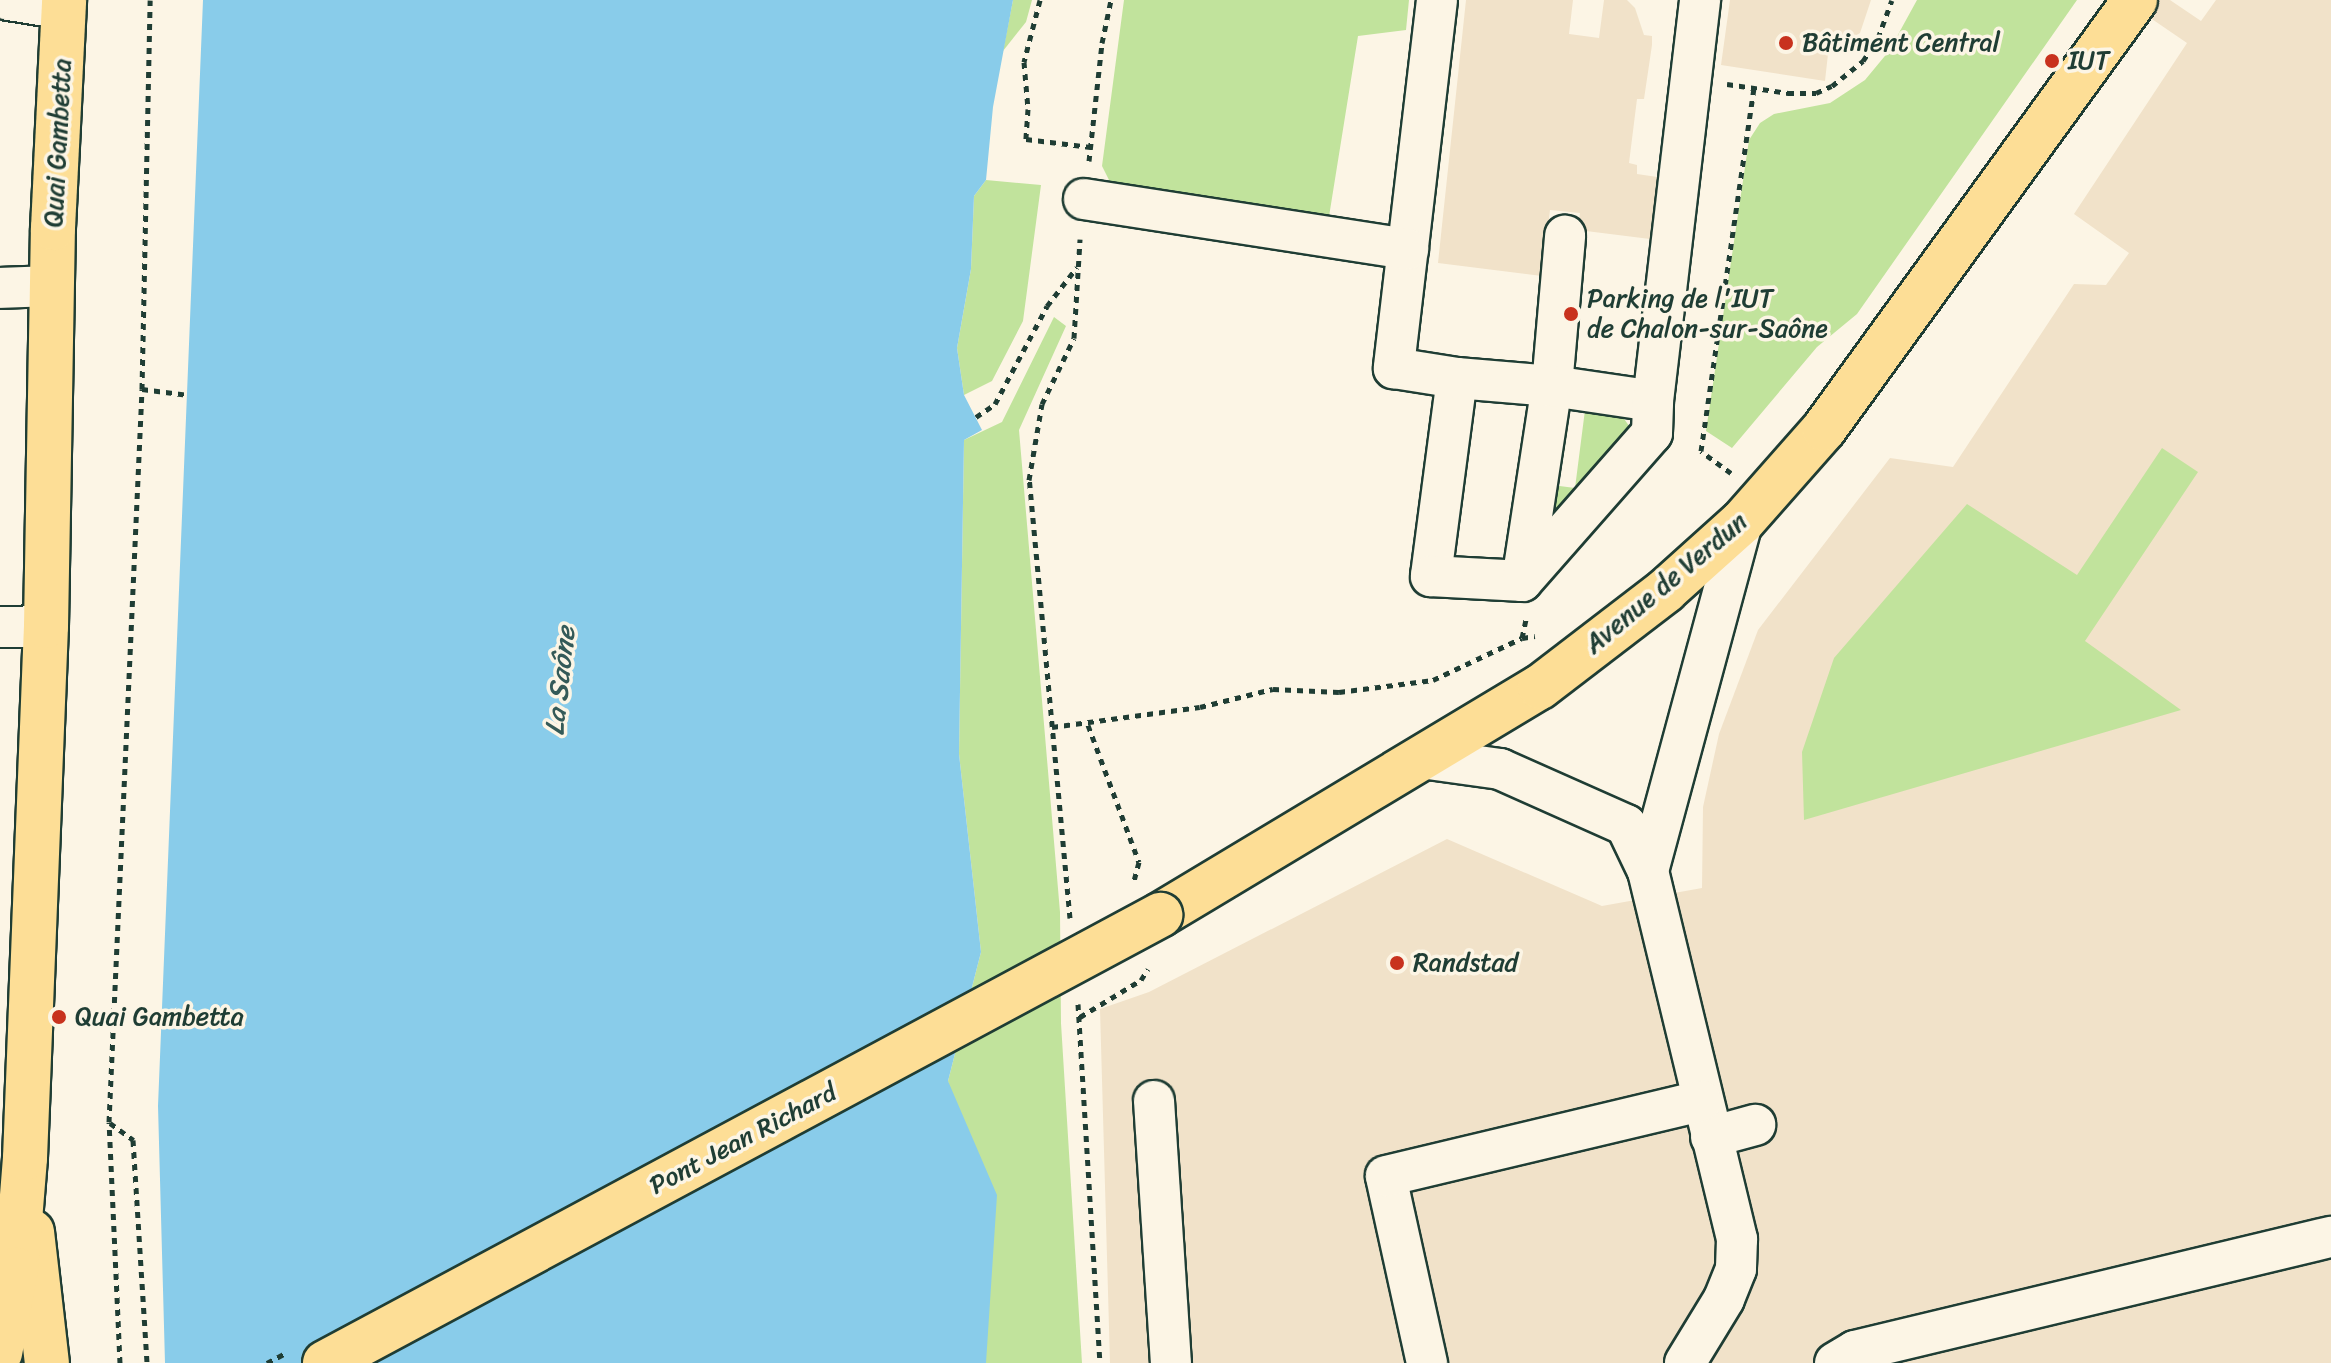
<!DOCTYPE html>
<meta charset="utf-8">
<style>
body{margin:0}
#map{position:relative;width:2331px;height:1363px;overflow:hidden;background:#fcf5e5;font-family:Sriracha,sans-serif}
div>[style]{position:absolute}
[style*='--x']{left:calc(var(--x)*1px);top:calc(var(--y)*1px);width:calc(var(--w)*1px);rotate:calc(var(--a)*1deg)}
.built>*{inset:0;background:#f1e2c9}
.green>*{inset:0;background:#c1e39c}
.water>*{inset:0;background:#89ccea}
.path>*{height:5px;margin-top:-2.5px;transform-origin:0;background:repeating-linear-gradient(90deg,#1f3d34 0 6px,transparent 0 12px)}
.roads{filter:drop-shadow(2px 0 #1f3d34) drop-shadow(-2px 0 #1f3d34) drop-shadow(0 2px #1f3d34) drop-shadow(0 -2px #1f3d34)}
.minor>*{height:40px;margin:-20px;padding:0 20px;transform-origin:20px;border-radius:20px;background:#fcf5e5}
.major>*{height:44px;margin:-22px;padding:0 22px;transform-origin:22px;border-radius:22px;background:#fdde96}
.path-bridge>*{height:5px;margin-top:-2.5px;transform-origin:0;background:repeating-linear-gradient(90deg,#1f3d34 0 6px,transparent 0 12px)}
.bridges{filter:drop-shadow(2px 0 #1f3d34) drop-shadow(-2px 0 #1f3d34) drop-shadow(0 2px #1f3d34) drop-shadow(0 -2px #1f3d34)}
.major-bridge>*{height:44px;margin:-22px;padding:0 22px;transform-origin:22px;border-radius:22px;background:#fdde96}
.dots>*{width:22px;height:22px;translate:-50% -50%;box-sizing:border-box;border:4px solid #fcf5e5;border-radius:50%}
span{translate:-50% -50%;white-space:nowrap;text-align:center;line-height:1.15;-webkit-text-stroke:7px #fcf5e5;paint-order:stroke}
.poi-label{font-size:26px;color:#1f3d34}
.left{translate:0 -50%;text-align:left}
.street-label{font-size:26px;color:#1f3d34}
.water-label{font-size:28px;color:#345a58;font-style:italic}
</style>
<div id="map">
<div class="built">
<div style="clip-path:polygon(1466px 0,1573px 0,1569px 34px,1599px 38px,1604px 0,1627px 0,1635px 8px,1644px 35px,1652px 36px,1652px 45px,1644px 99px,1637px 99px,1629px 163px,1637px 165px,1637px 174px,1664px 178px,1658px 240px,1578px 230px,1580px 213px,1550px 210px,1542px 276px,1438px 263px)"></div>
<div style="clip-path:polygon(1730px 0,1871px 0,1860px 33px,1828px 54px,1825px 81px,1721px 65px)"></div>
<div style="clip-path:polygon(2124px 0,2170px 0,2201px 21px,2216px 0,2331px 0,2331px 1363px,1110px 1363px,1100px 1009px,1149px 992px,1447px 839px,1602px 906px,1702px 888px,1703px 807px,1719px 734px,1758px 630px,1890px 458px,1953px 467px,2074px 284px,2106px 285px,2129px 253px,2074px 214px,2187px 43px)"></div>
</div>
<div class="green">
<div style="clip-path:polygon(1013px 0,1032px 0,1026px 22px,1003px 51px)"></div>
<div style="clip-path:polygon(1124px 0,1409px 0,1406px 30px,1358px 36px,1327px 229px,1111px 184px,1102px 166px)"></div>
<div style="clip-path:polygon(1917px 0,2077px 0,1857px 314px,1817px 347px,1732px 448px,1706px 431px,1749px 140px,1760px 123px,1774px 114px,1830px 103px,1865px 80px,1889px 51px)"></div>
<div style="clip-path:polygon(986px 180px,1041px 185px,1023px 321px,992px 381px,964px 395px,957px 348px,971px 269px,974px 196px)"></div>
<div style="clip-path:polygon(1054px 317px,1066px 326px,1019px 430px,1060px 912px,1061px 1023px,1082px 1363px,985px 1363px,948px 1081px,981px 952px,959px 754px,964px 440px,1002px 422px)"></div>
<div style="clip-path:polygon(1585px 410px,1622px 416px,1632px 430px,1566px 512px,1556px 512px,1548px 504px,1544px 484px,1575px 488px)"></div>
<div style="clip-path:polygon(2162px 448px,2198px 472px,2085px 641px,2181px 710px,1804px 820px,1802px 752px,1834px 658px,1967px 504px,2077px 575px)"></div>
</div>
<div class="water">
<div style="clip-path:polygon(203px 0,1013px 0,993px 107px,986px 180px,974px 196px,971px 269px,957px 348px,964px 395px,982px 430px,964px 440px,959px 754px,981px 952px,948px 1081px,997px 1195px,986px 1363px,165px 1363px,158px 1106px)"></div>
</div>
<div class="path">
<div style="--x:1040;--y:0;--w:64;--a:104.5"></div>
<div style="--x:1024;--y:62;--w:47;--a:85.1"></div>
<div style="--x:1028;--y:109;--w:30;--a:94"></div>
<div style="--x:1026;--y:139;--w:65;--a:7"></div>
<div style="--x:1727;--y:84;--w:62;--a:8.4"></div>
<div style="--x:1788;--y:93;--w:28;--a:0"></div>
<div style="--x:1816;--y:93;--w:17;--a:-24"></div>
<div style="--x:1832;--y:86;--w:40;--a:-39"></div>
<div style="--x:1863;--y:61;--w:27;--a:-57"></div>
<div style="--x:1878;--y:38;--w:40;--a:-69.8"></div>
<div style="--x:1089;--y:161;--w:119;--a:-83.7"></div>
<div style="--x:1102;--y:43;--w:44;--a:-78.2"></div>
<div style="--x:142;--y:389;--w:47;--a:7.3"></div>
<div style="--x:976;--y:417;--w:23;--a:-34"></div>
<div style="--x:995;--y:404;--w:111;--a:-62"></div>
<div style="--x:1047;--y:306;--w:49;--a:-52.4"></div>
<div style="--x:1731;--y:473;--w:37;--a:-144"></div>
<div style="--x:1701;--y:451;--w:367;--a:-81.7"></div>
<div style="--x:1522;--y:638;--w:19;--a:-78"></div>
<div style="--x:1088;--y:725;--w:146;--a:69.6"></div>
<div style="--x:1139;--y:862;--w:20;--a:105"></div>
<div style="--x:1052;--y:727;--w:149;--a:-7.7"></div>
<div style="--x:1200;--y:707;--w:75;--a:-13.9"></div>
<div style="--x:1273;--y:689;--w:66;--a:2.6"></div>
<div style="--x:1339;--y:692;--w:95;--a:-7.3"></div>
<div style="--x:1433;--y:680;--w:98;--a:-25.3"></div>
<div style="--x:1522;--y:638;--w:13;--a:-9"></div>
<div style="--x:1070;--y:918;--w:440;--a:-95.3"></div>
<div style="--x:1029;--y:480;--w:77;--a:-80.3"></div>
<div style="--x:1042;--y:404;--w:73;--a:-64.1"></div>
<div style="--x:1074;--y:338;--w:99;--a:-86.5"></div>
<div style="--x:1078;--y:1004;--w:360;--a:86.5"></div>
<div style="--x:1080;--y:1017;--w:71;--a:-31.2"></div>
<div style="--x:1141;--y:980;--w:13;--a:-58"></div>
<div style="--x:110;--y:1123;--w:29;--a:36"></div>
<div style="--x:133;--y:1140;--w:223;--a:86.4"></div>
<div style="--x:120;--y:1363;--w:241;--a:-92.6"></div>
<div style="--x:109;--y:1122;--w:734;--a:-87.42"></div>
<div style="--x:142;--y:389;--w:389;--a:-88.8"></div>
</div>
<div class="roads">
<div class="minor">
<div style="--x:9;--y:0;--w:56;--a:9.3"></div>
<div style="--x:1437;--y:0;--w:371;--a:96.7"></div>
<div style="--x:1394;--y:368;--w:64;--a:9"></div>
<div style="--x:1457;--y:378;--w:200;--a:97.5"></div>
<div style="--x:1431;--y:576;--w:91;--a:3.1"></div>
<div style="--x:1522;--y:581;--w:197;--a:-81.3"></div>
<div style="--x:1552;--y:386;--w:151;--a:-85"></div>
<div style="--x:1084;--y:199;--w:328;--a:8.8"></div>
<div style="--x:0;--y:288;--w:52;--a:-2.2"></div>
<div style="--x:1457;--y:378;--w:95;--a:4.8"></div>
<div style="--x:1552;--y:386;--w:102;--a:8.4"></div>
<div style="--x:1653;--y:401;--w:404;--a:-83.3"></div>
<div style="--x:1522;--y:581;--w:197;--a:-48.7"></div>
<div style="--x:1652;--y:433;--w:32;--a:-88"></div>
<div style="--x:0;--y:627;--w:46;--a:-1.2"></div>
<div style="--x:1421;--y:758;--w:80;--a:7.9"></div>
<div style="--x:1500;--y:769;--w:138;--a:24"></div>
<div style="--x:1626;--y:825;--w:51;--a:64.4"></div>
<div style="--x:1648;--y:871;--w:379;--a:76.4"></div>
<div style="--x:1737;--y:1239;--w:30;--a:92"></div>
<div style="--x:1736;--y:1269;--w:32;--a:112"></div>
<div style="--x:1724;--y:1299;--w:75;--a:121.4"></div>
<div style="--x:1648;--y:871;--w:361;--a:-74.9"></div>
<div style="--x:1154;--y:1101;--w:263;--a:86.3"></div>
<div style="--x:1711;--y:1137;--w:46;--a:-15.3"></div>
<div style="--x:1427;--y:1363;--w:191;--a:-102.4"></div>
<div style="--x:1386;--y:1176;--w:324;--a:-13.4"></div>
<div style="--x:1835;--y:1363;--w:23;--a:-31"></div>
<div style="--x:1855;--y:1351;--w:489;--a:-13.5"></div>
</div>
<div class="major">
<div style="--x:1160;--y:915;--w:443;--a:-31"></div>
<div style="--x:1540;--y:687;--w:158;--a:-37.5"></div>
<div style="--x:1665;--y:591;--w:103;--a:-41.9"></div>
<div style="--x:1742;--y:522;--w:124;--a:-48.6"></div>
<div style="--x:1824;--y:429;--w:530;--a:-54.06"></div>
<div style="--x:32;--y:1232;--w:132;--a:83.5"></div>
<div style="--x:0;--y:1293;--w:28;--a:-55"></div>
<div style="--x:16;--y:1270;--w:112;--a:-85.4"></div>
<div style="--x:25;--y:1158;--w:532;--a:-87.74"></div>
<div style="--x:46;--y:626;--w:398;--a:-89"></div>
<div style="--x:53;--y:228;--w:228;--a:-87.2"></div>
<div style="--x:0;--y:1353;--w:85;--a:-79.1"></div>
</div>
</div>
<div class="path-bridge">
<div style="--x:267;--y:1363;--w:19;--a:-28"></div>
</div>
<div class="bridges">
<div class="major-bridge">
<div style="--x:325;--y:1363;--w:948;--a:-28.21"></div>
</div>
</div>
<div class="dots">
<div style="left:1786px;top:43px;background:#c8321e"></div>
<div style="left:2052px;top:61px;background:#c8321e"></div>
<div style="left:1571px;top:314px;background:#c8321e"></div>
<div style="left:1397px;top:963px;background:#c8321e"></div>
<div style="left:59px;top:1017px;background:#c8321e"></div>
</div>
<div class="poi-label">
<span class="left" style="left:1802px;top:43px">Bâtiment Central</span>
<span class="left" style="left:2068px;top:61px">IUT</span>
<span class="left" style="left:1587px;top:314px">Parking de l'IUT<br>de Chalon-sur-Saône</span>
<span class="left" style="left:1413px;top:963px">Randstad</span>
<span class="left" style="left:75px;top:1017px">Quai Gambetta</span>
</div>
<div class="street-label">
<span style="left:58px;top:143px;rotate:-87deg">Quai Gambetta</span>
<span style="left:1666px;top:583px;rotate:-40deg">Avenue de Verdun</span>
<span style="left:743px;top:1139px;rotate:-28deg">Pont Jean Richard</span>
</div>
<div class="water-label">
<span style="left:560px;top:681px;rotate:-84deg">La Saône</span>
</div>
</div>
